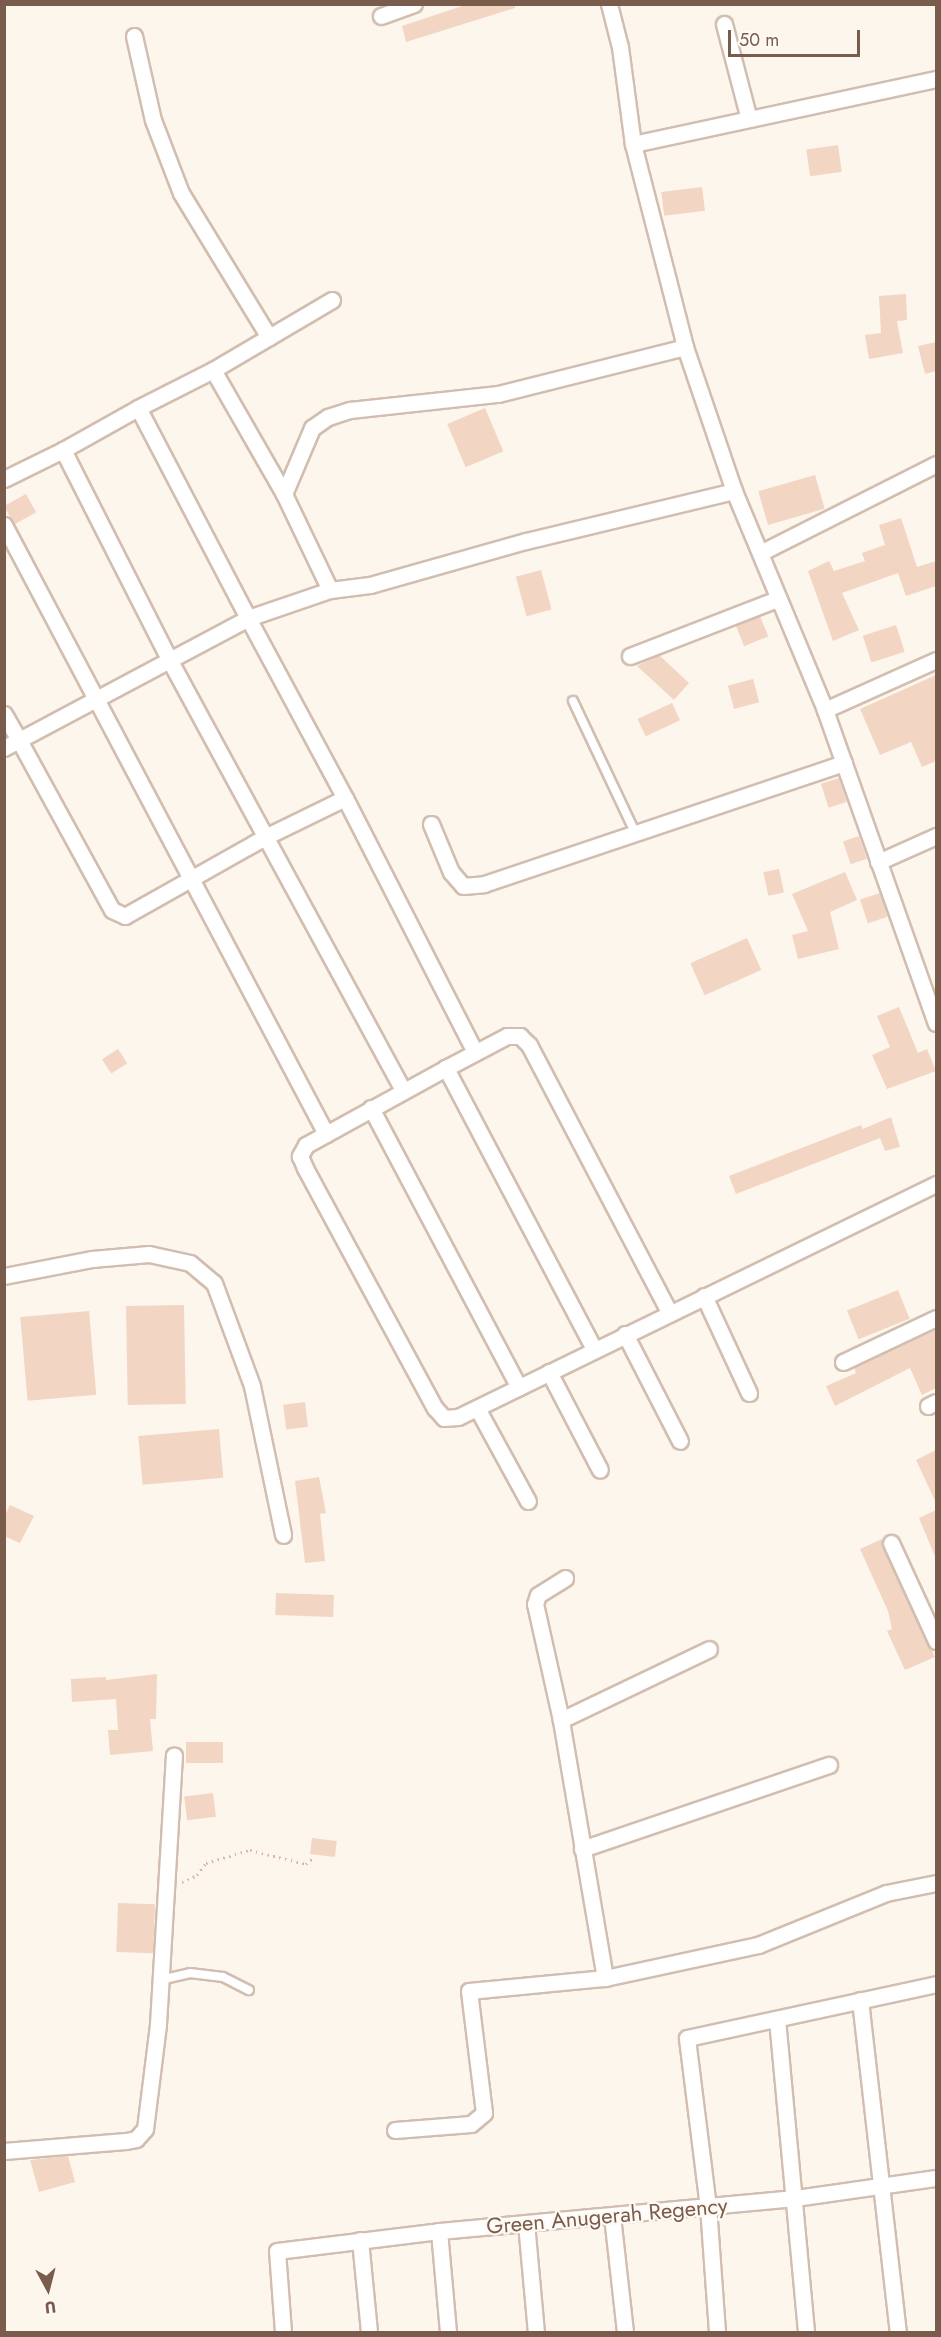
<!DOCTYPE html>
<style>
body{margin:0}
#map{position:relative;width:941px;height:2337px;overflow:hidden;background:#fdf6ec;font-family:Jost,sans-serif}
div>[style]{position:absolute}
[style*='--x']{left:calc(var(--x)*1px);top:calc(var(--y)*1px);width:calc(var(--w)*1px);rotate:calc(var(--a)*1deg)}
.building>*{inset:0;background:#f3d5c3;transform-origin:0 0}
.path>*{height:3px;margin-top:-1.5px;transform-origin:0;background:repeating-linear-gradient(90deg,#d9b8a5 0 1.5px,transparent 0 6px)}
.roads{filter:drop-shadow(2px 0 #d1beb0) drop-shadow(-2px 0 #d1beb0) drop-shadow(0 2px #d1beb0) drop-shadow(0 -2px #d1beb0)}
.service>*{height:8px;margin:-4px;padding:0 4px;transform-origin:4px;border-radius:4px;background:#fff}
.minor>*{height:15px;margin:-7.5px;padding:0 7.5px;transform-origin:7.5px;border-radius:7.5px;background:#fff}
span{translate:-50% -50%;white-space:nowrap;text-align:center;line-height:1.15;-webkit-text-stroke:4.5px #fffaf3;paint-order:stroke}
.street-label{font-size:22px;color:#7a5c4d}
.frame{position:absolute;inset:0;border:6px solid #7a5c4d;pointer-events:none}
.north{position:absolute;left:18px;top:2259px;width:60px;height:60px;-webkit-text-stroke:4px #fffaf3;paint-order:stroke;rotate:173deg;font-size:16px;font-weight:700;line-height:24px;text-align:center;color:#7a5c4d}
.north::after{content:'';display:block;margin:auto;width:21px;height:27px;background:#7a5c4d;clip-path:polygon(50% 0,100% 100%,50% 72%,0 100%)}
.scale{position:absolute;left:728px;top:30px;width:132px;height:27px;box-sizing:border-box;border:3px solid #7a5c4d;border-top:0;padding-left:8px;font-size:18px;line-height:21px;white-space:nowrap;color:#7a5c4d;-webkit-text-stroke:4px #fffaf3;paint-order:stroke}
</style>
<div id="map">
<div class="building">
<div style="clip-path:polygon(468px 4px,515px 4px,515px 8px,406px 42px,402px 26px)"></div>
<div style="left:838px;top:145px;width:27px;height:32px;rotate:82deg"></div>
<div style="left:702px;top:187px;width:24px;height:41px;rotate:83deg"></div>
<div style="clip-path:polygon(906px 294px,907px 320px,897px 321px,903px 353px,869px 359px,865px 335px,881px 333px,879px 296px)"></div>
<div style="clip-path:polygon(936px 342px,936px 371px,925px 374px,918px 346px)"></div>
<div style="left:485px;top:408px;width:47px;height:41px;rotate:67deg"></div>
<div style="left:815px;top:475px;width:35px;height:59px;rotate:74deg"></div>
<div style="left:26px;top:494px;width:21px;height:25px;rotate:61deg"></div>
<div style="clip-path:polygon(901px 518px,917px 567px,936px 561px,936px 586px,906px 596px,898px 573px,842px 593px,859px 630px,833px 641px,808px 571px,829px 561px,834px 571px,865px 561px,862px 553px,885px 545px,879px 525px)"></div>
<div style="left:541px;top:570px;width:41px;height:26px;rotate:75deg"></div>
<div style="left:760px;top:616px;width:22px;height:26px;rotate:68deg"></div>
<div style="left:896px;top:625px;width:28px;height:35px;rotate:72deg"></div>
<div style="clip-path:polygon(659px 655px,689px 683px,674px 700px,637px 666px)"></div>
<div style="clip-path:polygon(936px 675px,936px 761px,922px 767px,911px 742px,880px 755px,860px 709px)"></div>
<div style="left:753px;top:679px;width:24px;height:26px;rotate:75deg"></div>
<div style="left:672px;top:703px;width:19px;height:38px;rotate:65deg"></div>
<div style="left:839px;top:778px;width:25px;height:19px;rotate:72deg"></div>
<div style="left:859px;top:836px;width:24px;height:17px;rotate:71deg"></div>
<div style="left:779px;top:869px;width:24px;height:16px;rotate:78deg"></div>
<div style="clip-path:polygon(845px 872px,857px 900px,830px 912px,839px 949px,798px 959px,792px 935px,808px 931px,792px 894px)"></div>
<div style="left:880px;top:893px;width:25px;height:21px;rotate:72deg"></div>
<div style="left:747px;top:938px;width:35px;height:62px;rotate:66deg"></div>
<div style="clip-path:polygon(899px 1007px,918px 1053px,927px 1049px,936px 1071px,887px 1089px,872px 1055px,890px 1047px,877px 1016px)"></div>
<div style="left:118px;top:1049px;width:17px;height:19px;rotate:57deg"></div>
<div style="clip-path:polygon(891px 1117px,900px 1147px,885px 1151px,880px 1138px,736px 1194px,729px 1176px,861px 1125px,863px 1129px)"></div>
<div style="left:898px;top:1290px;width:31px;height:55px;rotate:68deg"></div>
<div style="left:184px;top:1305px;width:99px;height:58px;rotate:89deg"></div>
<div style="left:89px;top:1311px;width:84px;height:69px;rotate:85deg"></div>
<div style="clip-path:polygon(936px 1330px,936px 1388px,922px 1395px,910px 1368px,835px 1406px,826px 1386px,856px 1373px,854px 1368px)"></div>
<div style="left:305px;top:1402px;width:25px;height:22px;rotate:83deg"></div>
<div style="left:219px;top:1429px;width:49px;height:81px;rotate:85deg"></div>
<div style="clip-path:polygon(936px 1450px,936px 1503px,916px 1460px)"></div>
<div style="clip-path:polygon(319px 1477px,326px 1513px,320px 1514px,325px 1561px,305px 1563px,295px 1481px)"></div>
<div style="clip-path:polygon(10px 1505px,34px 1516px,20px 1543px,4px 1536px,4px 1517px)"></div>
<div style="clip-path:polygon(936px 1510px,936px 1559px,919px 1518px)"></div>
<div style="clip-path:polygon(882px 1539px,882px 1547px,935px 1657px,905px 1670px,887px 1631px,892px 1629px,888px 1611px,860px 1549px)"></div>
<div style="left:276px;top:1593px;width:58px;height:22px;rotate:2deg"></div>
<div style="clip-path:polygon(157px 1674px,156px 1719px,150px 1719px,153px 1751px,110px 1755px,108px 1730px,118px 1730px,116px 1699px,72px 1702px,71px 1679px,106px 1677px,106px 1680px)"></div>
<div style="left:186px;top:1742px;width:37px;height:21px"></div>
<div style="left:213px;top:1793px;width:24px;height:29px;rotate:83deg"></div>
<div style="left:312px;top:1838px;width:25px;height:16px;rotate:7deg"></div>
<div style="left:118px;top:1903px;width:37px;height:49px;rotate:2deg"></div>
<div style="clip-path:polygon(68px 2156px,75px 2182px,39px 2192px,30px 2160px)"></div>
</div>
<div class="path">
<div style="--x:182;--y:1882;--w:17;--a:-25"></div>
<div style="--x:197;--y:1875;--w:15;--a:-53"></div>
<div style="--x:206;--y:1863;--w:46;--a:-16.5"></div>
<div style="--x:250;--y:1850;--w:58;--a:14"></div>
<div style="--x:306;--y:1864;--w:8;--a:-40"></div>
</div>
<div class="roads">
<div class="service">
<div style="--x:573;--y:701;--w:145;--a:64.7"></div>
<div style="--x:160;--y:1980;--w:31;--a:-13"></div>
<div style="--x:190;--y:1973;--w:33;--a:7"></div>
<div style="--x:223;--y:1977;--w:29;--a:27"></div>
</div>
<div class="minor">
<div style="--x:609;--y:4;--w:44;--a:75.7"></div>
<div style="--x:620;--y:47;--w:98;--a:82.4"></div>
<div style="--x:633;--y:144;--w:210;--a:75.6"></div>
<div style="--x:685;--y:347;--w:152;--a:71.2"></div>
<div style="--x:734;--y:491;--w:237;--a:67.4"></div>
<div style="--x:381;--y:16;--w:35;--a:-20"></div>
<div style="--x:724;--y:24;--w:98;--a:75.3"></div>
<div style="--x:134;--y:36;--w:86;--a:77.3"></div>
<div style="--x:153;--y:120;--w:78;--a:69"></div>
<div style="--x:181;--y:193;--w:169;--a:58.6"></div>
<div style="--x:633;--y:144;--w:310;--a:-12.1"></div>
<div style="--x:213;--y:370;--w:138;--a:-30.5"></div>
<div style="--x:63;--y:450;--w:237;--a:63.1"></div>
<div style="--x:170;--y:661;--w:488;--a:61.5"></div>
<div style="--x:4;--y:479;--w:66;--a:-26.2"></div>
<div style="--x:63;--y:450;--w:86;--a:-29.2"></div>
<div style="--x:138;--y:408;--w:84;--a:-26.9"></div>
<div style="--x:213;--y:370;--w:143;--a:60.2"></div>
<div style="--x:284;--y:494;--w:106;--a:64.4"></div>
<div style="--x:330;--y:590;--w:87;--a:161.1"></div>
<div style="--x:248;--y:618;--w:237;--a:-117.6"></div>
<div style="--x:284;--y:494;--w:72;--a:-67"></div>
<div style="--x:312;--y:428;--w:19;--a:-35"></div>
<div style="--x:328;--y:417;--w:23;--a:-18"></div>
<div style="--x:350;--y:410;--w:149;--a:-6.2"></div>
<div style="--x:498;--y:394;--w:193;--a:-14.1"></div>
<div style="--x:4;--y:525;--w:689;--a:62.13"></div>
<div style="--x:762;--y:552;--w:195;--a:-26.8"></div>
<div style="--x:330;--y:590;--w:40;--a:-7.1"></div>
<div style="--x:370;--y:585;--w:162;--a:-15.8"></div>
<div style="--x:526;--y:541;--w:214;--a:-13.5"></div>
<div style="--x:248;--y:618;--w:204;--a:61.7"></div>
<div style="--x:345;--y:798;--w:89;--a:154"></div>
<div style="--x:265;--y:837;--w:161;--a:150.6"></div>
<div style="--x:125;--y:916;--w:14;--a:-155"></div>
<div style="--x:112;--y:910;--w:194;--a:-118.7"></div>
<div style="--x:19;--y:740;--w:259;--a:-28"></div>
<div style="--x:630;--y:656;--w:158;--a:-21.2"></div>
<div style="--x:936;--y:660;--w:122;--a:155.8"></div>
<div style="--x:825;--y:710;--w:332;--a:70.5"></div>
<div style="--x:4;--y:714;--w:30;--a:60"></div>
<div style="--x:19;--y:740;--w:17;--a:152"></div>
<div style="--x:345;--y:798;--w:285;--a:62.9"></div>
<div style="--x:431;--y:824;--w:52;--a:67.4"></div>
<div style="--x:451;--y:872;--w:18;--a:49"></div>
<div style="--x:463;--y:886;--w:21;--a:-5"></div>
<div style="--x:484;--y:884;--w:380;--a:-18.6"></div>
<div style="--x:878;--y:862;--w:64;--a:-24.1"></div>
<div style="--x:446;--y:1068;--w:69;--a:-27.7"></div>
<div style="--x:507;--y:1036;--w:13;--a:0"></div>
<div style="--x:520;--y:1036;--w:13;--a:45"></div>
<div style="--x:529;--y:1045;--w:303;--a:62.3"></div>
<div style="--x:371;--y:1108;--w:316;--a:62.1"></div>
<div style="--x:4;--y:1276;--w:90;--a:-10.9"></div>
<div style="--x:92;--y:1259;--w:57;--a:-5"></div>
<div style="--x:149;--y:1254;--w:42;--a:12.4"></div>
<div style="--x:190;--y:1263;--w:31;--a:40"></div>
<div style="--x:214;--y:1283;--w:110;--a:69.7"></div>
<div style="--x:252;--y:1386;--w:152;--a:78.2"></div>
<div style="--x:704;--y:1296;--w:107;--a:65.1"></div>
<div style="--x:625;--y:1334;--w:120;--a:62.8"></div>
<div style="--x:594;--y:1349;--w:318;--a:-117.8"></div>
<div style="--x:446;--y:1068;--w:160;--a:151.2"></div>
<div style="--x:306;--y:1145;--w:13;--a:119"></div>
<div style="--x:300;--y:1156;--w:13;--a:67"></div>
<div style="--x:305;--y:1168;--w:273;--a:61.6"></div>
<div style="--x:435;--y:1408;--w:13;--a:48"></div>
<div style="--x:444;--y:1418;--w:14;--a:-4"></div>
<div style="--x:458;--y:1417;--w:532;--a:-25.99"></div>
<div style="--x:843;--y:1362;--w:103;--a:-25.3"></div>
<div style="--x:549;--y:1372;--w:110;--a:62.5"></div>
<div style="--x:928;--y:1406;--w:9;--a:-27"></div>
<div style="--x:477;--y:1408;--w:106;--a:61.3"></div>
<div style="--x:891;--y:1543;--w:108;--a:65.3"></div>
<div style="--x:561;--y:1720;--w:119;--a:-102.6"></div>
<div style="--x:535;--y:1604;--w:9;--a:-72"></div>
<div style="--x:538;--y:1595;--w:32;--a:-32"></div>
<div style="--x:582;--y:1849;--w:261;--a:-18.8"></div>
<div style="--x:605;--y:1978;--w:262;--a:-99.7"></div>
<div style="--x:561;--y:1720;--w:164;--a:-25.6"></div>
<div style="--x:860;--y:2000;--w:334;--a:83.5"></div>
<div style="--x:777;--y:2019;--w:314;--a:84.7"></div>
<div style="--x:395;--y:2130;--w:76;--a:-4.5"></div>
<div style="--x:471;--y:2124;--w:17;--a:-40"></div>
<div style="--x:484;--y:2113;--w:123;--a:-97"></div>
<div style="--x:469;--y:1991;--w:137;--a:-5.5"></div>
<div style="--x:605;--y:1978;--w:157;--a:-12.2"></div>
<div style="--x:758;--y:1945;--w:138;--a:-22.1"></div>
<div style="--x:886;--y:1893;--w:51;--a:-11.3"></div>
<div style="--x:4;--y:2151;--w:122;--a:-4.7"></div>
<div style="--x:126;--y:2141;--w:10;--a:-11"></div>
<div style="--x:136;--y:2139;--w:13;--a:-48"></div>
<div style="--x:145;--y:2129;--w:106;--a:-82.9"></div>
<div style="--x:158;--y:2024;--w:269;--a:-86.6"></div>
<div style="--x:612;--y:2216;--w:117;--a:83.6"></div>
<div style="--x:526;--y:2223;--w:109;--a:84.8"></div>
<div style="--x:439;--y:2231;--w:101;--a:84.9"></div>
<div style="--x:360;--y:2240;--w:92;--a:84.4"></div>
<div style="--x:283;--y:2332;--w:81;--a:-94.2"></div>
<div style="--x:277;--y:2251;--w:163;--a:-7"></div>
<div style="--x:439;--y:2231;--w:358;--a:-5.3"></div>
<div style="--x:795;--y:2198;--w:142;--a:-8.1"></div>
<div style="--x:717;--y:2332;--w:125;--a:-94.1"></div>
<div style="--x:708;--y:2207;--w:170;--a:-97.1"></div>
<div style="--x:687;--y:2038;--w:255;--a:-12.2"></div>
</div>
</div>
<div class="street-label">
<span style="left:607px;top:2216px;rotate:-5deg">Green Anugerah Regency</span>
</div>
<div class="frame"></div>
<div class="north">U</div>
<div class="scale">50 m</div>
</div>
